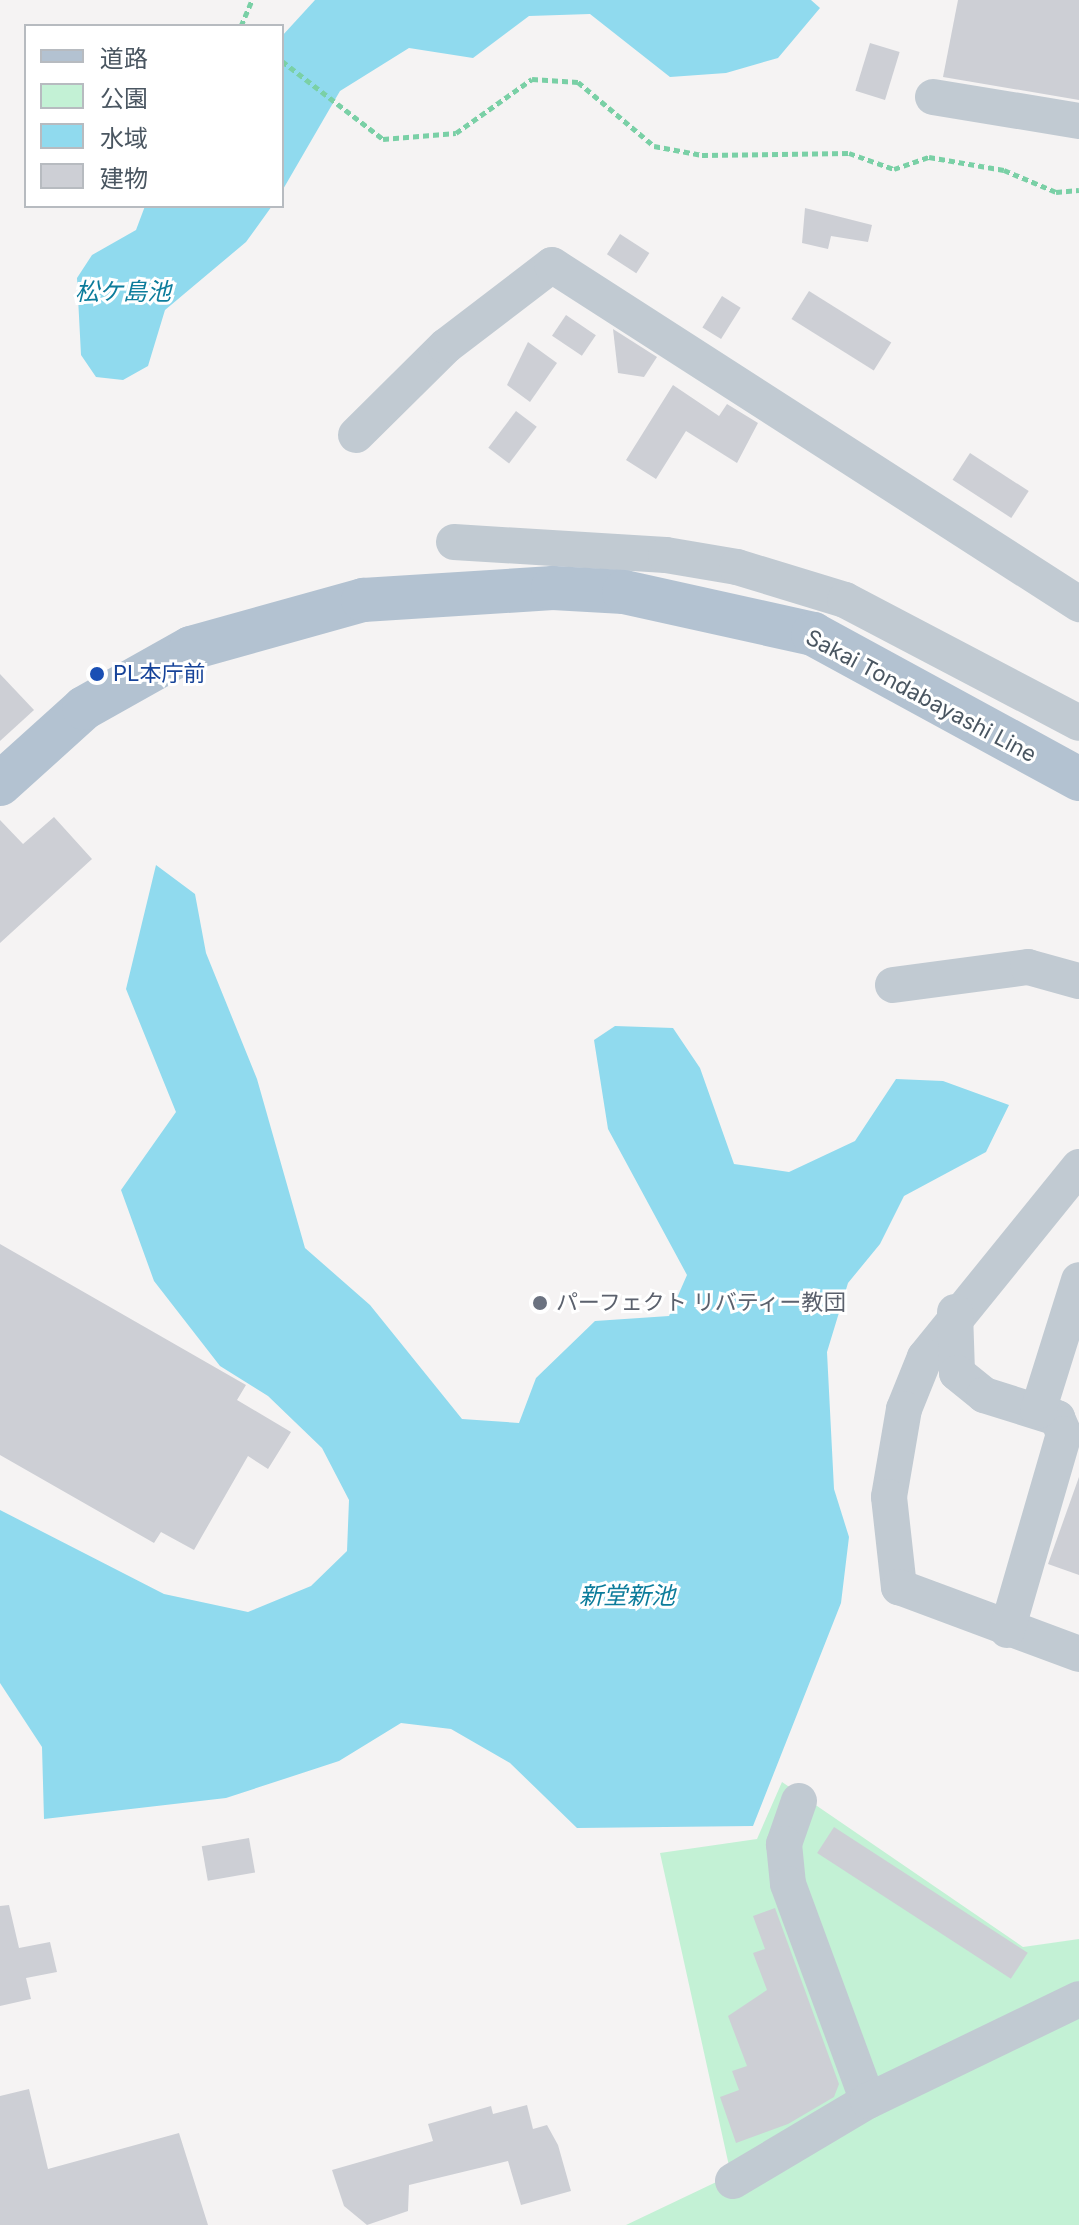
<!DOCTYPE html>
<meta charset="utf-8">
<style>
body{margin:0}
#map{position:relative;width:1079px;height:2225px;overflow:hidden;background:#f5f3f3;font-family:Inter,"Noto Sans JP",sans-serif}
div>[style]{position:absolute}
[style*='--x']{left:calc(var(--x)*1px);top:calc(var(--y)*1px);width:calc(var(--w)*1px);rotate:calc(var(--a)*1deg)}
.green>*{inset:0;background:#c3f1d5}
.water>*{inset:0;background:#90daee}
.building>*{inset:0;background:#cdcfd5;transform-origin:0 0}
.path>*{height:5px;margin-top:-2.5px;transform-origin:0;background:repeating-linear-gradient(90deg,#7ad0a6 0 6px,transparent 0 10px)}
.minor>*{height:36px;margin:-18px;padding:0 18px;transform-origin:18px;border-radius:18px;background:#c1cad2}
.major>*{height:44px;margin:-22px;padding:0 22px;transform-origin:22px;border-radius:22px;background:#b3c2d1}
.dots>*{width:22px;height:22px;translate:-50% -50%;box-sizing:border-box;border:4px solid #fff;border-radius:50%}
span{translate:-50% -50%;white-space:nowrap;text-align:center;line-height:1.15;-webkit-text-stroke:6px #fff;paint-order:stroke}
.transit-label{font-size:22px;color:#164399}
.left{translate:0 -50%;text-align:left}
.street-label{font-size:22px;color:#4a5661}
.worship-label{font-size:22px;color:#5b616d}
.water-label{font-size:24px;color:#0c7c9b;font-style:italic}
.legend{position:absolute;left:24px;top:24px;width:260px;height:184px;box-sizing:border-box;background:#fff;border:2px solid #b7bbc0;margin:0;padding:10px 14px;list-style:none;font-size:24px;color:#4a5661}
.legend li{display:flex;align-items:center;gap:16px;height:40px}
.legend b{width:40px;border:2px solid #b7bbc0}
</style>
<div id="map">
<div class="green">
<div style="clip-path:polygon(782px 1782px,1023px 1947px,1079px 1939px,1079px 2225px,626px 2225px,731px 2175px,660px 1853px,757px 1839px)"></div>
</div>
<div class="water">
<div style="clip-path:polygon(315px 0,811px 0,820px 8px,778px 58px,726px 73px,670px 77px,590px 14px,529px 16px,473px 58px,409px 48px,340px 91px,282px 191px,282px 36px)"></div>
<div style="clip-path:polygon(145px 206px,272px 206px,246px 242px,165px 310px,148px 366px,123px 380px,96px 377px,81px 355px,77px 278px,92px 255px,136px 230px)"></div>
<div style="clip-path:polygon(156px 865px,195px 894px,206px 953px,257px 1079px,305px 1248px,370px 1305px,462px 1419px,519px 1423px,536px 1378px,595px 1321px,669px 1316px,687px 1275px,608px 1129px,594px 1040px,615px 1026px,673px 1028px,700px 1068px,734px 1164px,789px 1172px,855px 1141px,896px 1079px,943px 1081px,1009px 1105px,986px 1152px,904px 1196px,880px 1244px,848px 1283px,827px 1352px,834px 1489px,849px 1537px,841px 1603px,753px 1826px,577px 1828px,510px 1763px,451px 1729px,401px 1723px,339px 1761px,226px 1798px,44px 1819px,42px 1747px,0 1683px,0 1510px,164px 1594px,248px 1612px,311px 1586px,347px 1551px,349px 1500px,322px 1448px,268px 1396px,220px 1366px,154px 1281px,121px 1190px,176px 1112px,126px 989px)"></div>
</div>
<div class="building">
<div style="clip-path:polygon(958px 0,1079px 0,1079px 100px,943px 77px)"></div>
<div style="left:870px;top:43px;width:31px;height:50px;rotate:17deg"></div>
<div style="clip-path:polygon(805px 208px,872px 225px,868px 242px,831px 236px,828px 249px,802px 243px)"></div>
<div style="left:620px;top:234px;width:35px;height:24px;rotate:33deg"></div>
<div style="left:809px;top:291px;width:97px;height:33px;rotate:32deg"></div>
<div style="left:722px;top:296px;width:22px;height:37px;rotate:32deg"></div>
<div style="left:566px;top:315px;width:36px;height:25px;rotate:34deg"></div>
<div style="clip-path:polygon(613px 329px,657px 357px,644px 377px,618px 373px)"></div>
<div style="clip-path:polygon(528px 342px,557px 363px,530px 402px,507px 385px)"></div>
<div style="clip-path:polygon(673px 385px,719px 416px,727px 404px,758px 423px,737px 463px,686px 431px,656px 479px,626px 460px)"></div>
<div style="left:516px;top:411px;width:26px;height:46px;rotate:37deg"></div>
<div style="left:970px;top:453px;width:70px;height:32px;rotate:33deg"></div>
<div style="clip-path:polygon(0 674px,34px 710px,0 741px)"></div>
<div style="clip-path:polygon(54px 817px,92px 859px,0 943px,0 820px,23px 844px)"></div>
<div style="clip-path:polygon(0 1244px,246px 1385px,237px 1400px,291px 1432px,268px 1469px,248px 1456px,194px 1550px,161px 1532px,154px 1543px,0 1455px)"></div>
<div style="clip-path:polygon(1079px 1477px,1079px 1575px,1048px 1564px)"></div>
<div style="left:834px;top:1827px;width:231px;height:31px;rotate:33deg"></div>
<div style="left:249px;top:1838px;width:35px;height:48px;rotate:80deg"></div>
<div style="clip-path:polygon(9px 1905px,19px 1948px,50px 1942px,57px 1972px,26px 1978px,31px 1999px,0 2006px,0 1906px)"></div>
<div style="clip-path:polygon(775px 1908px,839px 2084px,834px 2097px,788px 2124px,736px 2143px,720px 2097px,739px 2090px,732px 2071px,747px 2066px,728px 2016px,767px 1990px,753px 1953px,765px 1949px,753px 1916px)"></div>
<div style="clip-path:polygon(29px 2089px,48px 2169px,179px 2133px,208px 2225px,0 2225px,0 2096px)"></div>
<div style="clip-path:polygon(527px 2105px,533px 2129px,547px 2125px,558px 2145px,571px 2191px,521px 2205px,508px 2161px,409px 2185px,408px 2211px,367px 2225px,344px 2206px,332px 2170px,433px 2141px,428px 2124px,491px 2106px,493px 2114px)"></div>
</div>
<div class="path">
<div style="--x:241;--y:26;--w:28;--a:-67"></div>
<div style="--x:282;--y:61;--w:128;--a:37.7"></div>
<div style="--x:383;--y:139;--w:73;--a:-4.7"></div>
<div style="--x:456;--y:133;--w:93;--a:-35.4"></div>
<div style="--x:532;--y:79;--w:46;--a:3.7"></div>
<div style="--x:578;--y:82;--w:99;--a:40.1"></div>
<div style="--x:654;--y:146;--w:49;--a:10.6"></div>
<div style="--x:702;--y:155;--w:147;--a:-0.8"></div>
<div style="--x:849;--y:153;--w:48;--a:19.6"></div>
<div style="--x:894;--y:169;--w:37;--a:-19"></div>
<div style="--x:929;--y:157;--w:76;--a:9.8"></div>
<div style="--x:1004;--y:170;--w:56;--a:22.9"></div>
<div style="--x:1056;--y:192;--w:23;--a:-5"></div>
</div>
<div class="minor">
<div style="--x:933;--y:97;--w:148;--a:9.3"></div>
<div style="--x:356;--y:435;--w:127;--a:-44.7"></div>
<div style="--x:446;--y:346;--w:133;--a:-37.4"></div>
<div style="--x:552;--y:265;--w:627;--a:32.75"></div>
<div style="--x:454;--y:542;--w:212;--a:3.5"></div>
<div style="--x:666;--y:555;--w:72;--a:9.6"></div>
<div style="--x:737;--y:567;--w:113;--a:17"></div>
<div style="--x:845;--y:600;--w:264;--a:27.7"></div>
<div style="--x:893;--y:985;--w:136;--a:-7.6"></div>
<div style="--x:1028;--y:967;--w:53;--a:15.4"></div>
<div style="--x:1079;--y:1167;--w:245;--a:129"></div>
<div style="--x:925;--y:1357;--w:56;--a:112"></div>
<div style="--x:904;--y:1409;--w:89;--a:99.7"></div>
<div style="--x:889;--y:1497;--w:91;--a:83.7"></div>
<div style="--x:899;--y:1587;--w:192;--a:20.4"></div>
<div style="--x:955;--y:1312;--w:61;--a:88.1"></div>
<div style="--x:957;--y:1373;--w:35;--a:39"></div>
<div style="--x:984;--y:1395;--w:77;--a:17.5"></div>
<div style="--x:1057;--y:1418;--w:17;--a:66"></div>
<div style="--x:1064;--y:1434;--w:204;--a:106.2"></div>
<div style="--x:1038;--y:1411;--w:137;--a:-72.6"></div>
<div style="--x:799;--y:1801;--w:46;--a:109.2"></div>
<div style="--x:784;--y:1844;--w:40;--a:84.3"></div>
<div style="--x:788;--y:1884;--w:231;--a:69.8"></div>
<div style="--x:733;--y:2181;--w:157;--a:-30.7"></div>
<div style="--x:868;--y:2101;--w:234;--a:-25.8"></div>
</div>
<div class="major">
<div style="--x:0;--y:784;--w:113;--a:-42.1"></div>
<div style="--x:84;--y:708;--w:123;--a:-29.3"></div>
<div style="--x:191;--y:648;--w:179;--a:-15.6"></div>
<div style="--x:363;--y:600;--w:190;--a:-3.6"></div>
<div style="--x:553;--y:588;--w:71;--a:3.2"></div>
<div style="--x:624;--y:592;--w:194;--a:12.5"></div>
<div style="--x:813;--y:634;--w:303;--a:28.6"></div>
</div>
<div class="dots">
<div style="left:97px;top:674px;background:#1a4fb4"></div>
<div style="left:540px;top:1303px;background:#6b7280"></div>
</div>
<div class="transit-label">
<span class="left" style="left:113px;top:674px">PL本庁前</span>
</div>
<div class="street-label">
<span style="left:921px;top:696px;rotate:28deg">Sakai Tondabayashi Line</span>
</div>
<div class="worship-label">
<span class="left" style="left:556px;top:1303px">パーフェクト リバティー教団</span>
</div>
<div class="water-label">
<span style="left:123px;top:292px">松ケ島池</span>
<span style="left:627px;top:1596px">新堂新池</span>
</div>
<ul class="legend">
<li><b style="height:10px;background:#b3c2d1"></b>道路</li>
<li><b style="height:22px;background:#c3f1d5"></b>公園</li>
<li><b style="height:22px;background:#90daee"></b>水域</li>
<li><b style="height:22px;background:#cdcfd5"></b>建物</li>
</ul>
</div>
